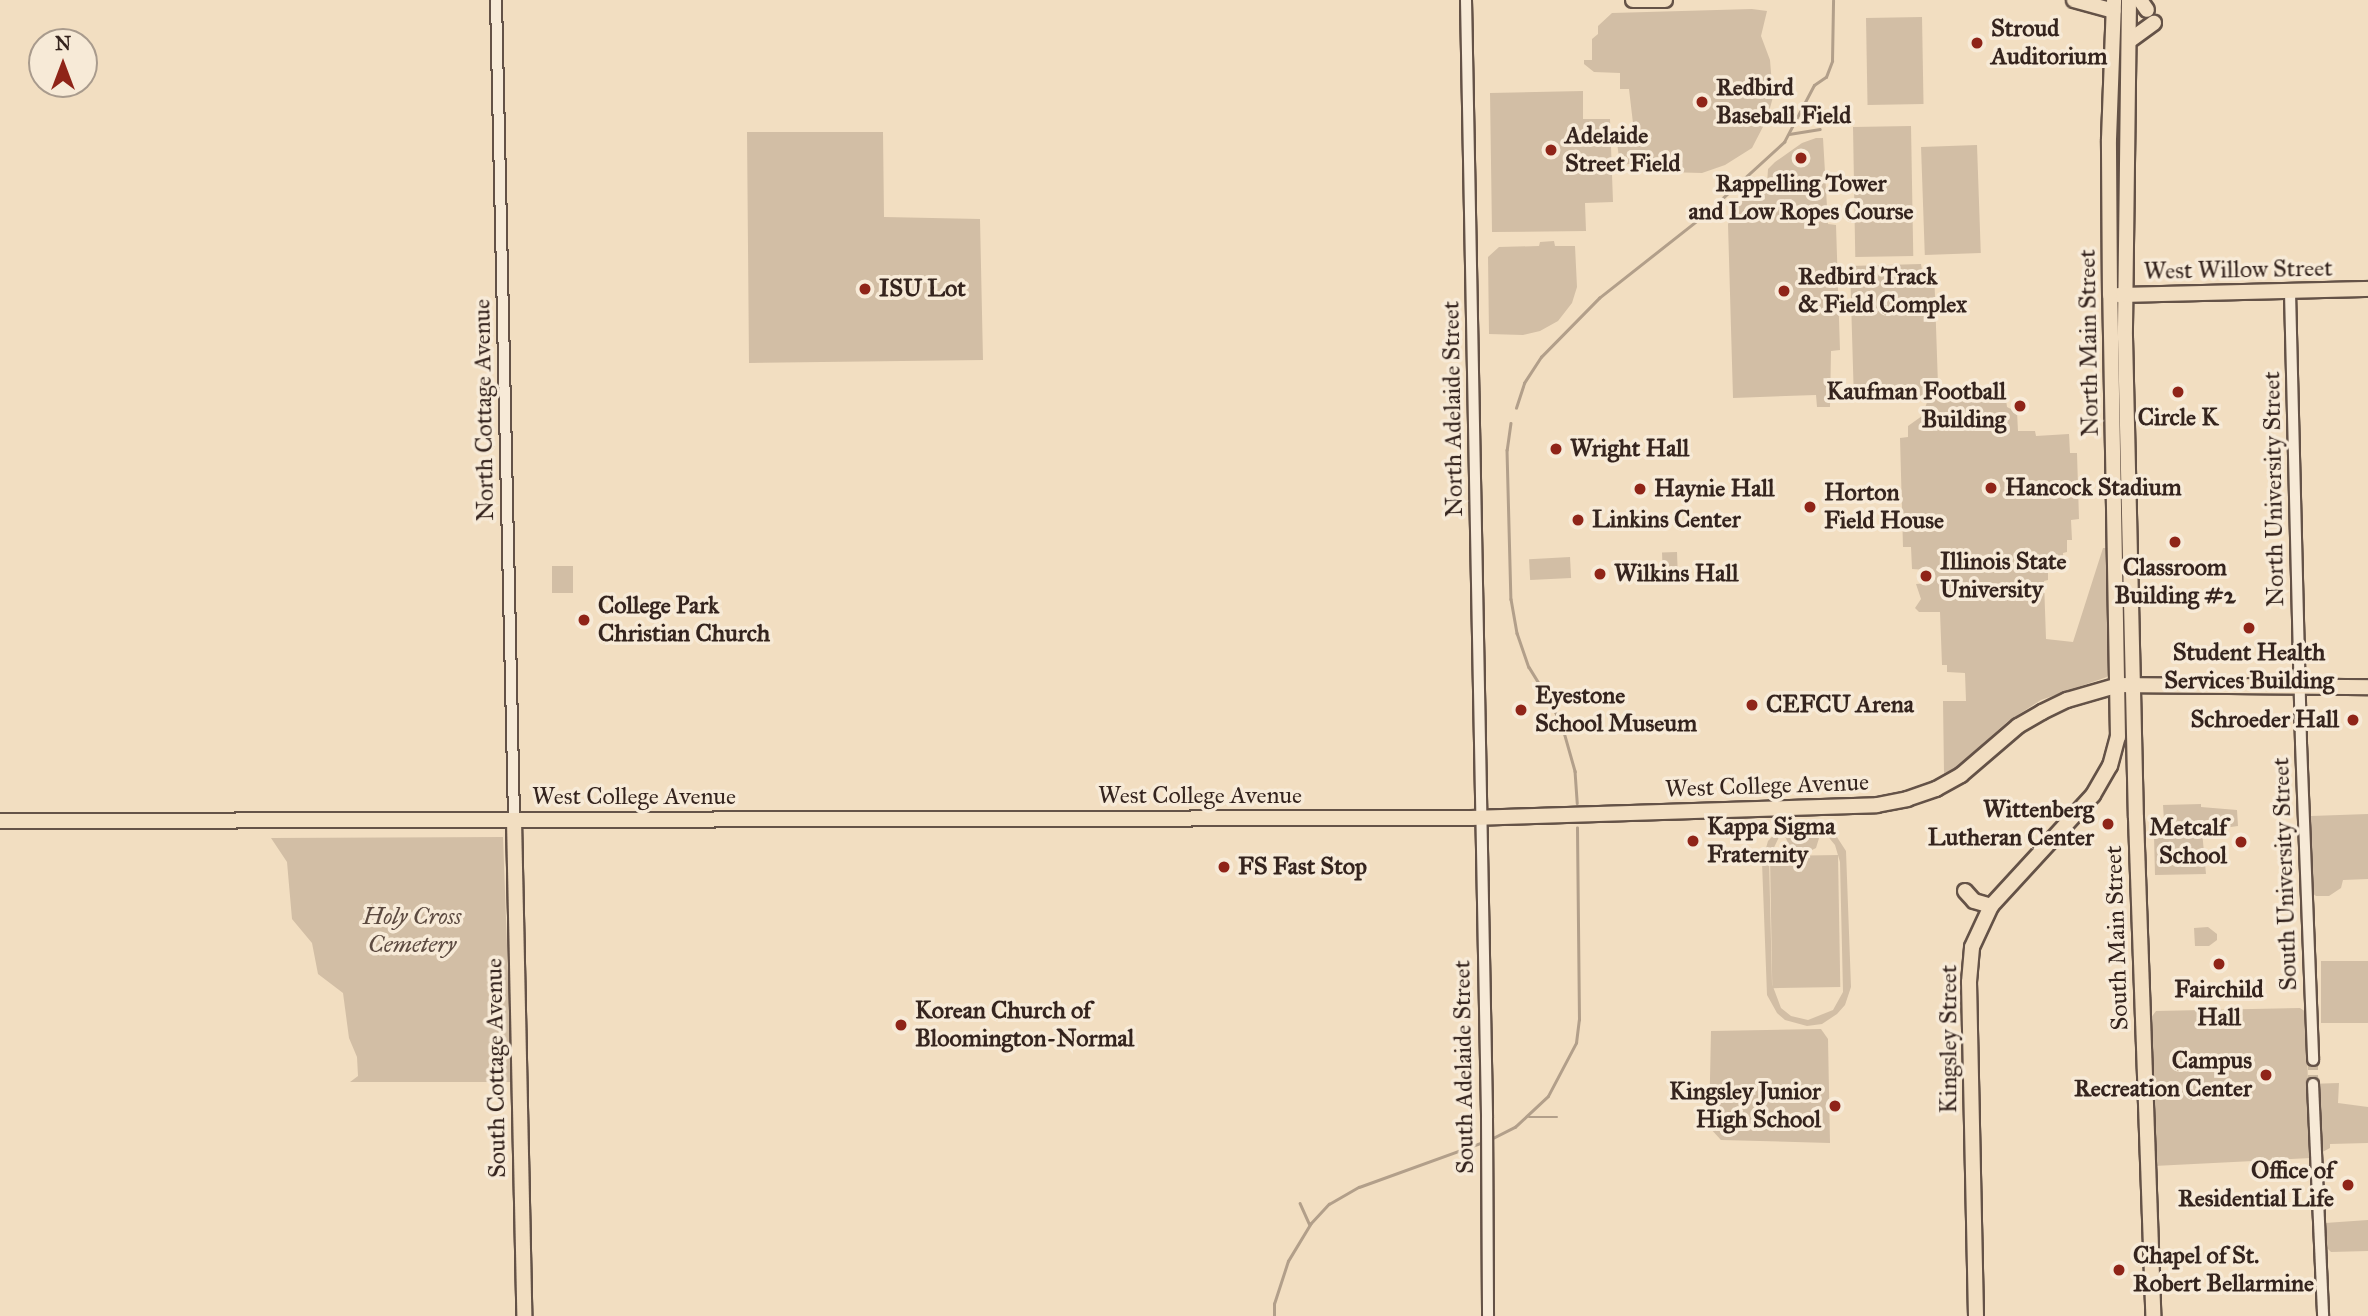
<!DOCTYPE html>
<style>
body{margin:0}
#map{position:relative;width:2368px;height:1316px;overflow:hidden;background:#f2dec1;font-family:"IM FELL Great Primer",serif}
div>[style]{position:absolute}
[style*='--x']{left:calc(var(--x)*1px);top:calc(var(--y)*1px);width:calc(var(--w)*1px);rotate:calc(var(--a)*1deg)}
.green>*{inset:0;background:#d2bea5;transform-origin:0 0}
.stream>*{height:2.5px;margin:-1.25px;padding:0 1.25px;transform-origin:1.25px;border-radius:1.25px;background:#b29f8a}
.minor-tunnel>*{height:10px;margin-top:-5px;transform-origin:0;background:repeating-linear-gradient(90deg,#ccb9a0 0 10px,transparent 0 15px)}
.roads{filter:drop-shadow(2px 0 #645247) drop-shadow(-2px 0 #645247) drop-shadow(0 2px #645247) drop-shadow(0 -2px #645247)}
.minor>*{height:10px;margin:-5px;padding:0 5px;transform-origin:5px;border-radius:5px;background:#f7ead7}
.major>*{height:14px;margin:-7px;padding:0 7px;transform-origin:7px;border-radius:7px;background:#f2dec1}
.dots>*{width:19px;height:19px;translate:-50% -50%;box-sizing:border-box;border:4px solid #f7ead7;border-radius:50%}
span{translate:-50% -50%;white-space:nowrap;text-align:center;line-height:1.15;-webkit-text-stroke:7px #f7ead7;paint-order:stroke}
.poi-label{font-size:24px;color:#35241e;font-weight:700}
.left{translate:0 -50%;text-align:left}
.right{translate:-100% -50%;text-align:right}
.street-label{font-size:24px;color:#35241e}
.park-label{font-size:24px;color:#5c4a40;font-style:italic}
.north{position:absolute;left:28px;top:28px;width:70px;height:70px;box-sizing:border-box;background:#f7ead7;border:2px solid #a99b8d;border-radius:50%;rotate:0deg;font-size:19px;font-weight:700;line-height:28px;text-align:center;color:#35241e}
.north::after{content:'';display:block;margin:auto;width:24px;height:32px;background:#8f2418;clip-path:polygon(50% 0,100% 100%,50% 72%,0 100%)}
</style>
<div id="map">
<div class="green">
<div style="clip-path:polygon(1752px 9px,1767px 11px,1761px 36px,1770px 60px,1773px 97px,1767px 119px,1752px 148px,1725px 165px,1702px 173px,1666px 172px,1639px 163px,1620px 165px,1616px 135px,1634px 132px,1629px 89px,1620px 89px,1620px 73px,1594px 72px,1584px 64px,1584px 60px,1592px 60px,1592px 39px,1598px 34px,1598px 26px,1612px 13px)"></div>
<div style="left:1922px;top:17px;width:87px;height:56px;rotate:89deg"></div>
<div style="clip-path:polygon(1583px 91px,1583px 119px,1610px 119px,1613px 202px,1585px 203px,1586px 231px,1492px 232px,1490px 93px)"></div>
<div style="left:1911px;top:126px;width:130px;height:58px;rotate:89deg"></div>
<div style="clip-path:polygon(747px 132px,883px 132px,884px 217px,980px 219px,983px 360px,749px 363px)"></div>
<div style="clip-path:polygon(1816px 138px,1823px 138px,1828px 224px,1836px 225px,1840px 350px,1831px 351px,1830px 407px,1817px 407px,1816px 395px,1733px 398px,1728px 224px,1742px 199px,1767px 184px,1768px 169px,1775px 162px,1802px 143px)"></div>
<div style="left:1977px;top:145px;width:108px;height:56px;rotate:88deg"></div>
<div style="clip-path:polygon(1554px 241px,1555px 246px,1575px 246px,1577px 287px,1572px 303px,1558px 321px,1540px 331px,1523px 335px,1489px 334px,1488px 257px,1499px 247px,1539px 246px,1540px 242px)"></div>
<div style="clip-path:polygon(1921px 264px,1922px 270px,1934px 268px,1938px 385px,1924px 393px,1920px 401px,1854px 402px,1850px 266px)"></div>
<div style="clip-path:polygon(2005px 392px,2007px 407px,2017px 412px,2018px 431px,2035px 431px,2036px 436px,2069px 434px,2070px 453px,2077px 453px,2079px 519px,2071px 520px,2072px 540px,2067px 540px,2067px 552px,2063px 553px,2064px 568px,2048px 568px,2048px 580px,2044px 581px,2046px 639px,2073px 642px,2103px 548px,2110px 548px,2113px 667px,2107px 677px,2041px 700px,2007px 722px,1953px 770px,1944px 773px,1943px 701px,1966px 701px,1965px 673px,1947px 672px,1947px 665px,1942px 665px,1940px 612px,1919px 612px,1915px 608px,1921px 599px,1916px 584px,1928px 583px,1927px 570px,1912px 569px,1911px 547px,1903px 547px,1900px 438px,1908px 437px,1908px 426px,1922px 416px,1930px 394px)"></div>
<div style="left:1677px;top:552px;width:27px;height:15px;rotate:88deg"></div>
<div style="left:1570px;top:557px;width:21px;height:41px;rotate:87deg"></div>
<div style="left:552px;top:566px;width:21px;height:27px"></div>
<div style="clip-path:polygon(2201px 804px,2201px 807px,2237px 810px,2238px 826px,2202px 831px,2206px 874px,2155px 875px,2154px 836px,2165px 836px,2163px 805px)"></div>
<div style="clip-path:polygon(2368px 814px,2368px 879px,2343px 880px,2341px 888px,2329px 896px,2316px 896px,2312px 893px,2309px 819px,2311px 816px)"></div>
<div style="clip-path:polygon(evenodd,1811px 821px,1833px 831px,1846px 851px,1851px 987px,1845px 1005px,1837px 1014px,1822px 1024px,1807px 1026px,1785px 1020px,1777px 1013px,1767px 995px,1762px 862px,1768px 841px,1781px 827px,1792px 822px,1811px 821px,1797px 827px,1812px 827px,1825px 833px,1835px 845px,1840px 862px,1843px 992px,1833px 1010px,1808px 1020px,1791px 1016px,1781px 1008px,1772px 984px,1769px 858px,1779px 837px,1797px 827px)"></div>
<div style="clip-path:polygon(1799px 832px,1820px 835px,1816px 848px,1804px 854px,1791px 850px,1785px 836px,1799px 836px)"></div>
<div style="clip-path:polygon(503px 837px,512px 1082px,350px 1082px,358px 1076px,357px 1057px,349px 1038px,343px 993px,318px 974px,312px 943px,292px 919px,287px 862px,271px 838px)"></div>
<div style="left:1838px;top:855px;width:132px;height:68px;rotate:89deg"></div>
<div style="clip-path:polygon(2208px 927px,2217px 934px,2217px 940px,2209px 946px,2195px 946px,2194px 928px)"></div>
<div style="left:2368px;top:961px;width:62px;height:47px;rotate:90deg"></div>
<div style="clip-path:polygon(2300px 1008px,2306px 1012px,2308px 1084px,2339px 1083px,2338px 1103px,2368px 1107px,2368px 1143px,2330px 1144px,2330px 1148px,2311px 1158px,2154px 1166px,2150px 1019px,2156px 1011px)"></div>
<div style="clip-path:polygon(1821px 1029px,1828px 1039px,1830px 1143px,1721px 1140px,1709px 1127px,1711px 1031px)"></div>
<div style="clip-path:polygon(2368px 1220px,2368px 1251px,2331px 1252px,2327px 1248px,2325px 1223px)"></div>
</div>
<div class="stream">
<div style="--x:1789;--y:134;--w:31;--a:-9"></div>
<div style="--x:1516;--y:408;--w:26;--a:-72"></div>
<div style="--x:1524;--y:383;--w:31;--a:-57"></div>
<div style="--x:1541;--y:357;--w:83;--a:-45.5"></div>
<div style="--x:1599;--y:298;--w:132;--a:-38.3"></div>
<div style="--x:1703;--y:216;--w:110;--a:-42.4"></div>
<div style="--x:1784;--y:142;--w:64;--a:-62.2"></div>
<div style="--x:1814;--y:85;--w:14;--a:-34"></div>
<div style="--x:1826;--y:77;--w:17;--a:-69"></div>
<div style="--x:1832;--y:61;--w:60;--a:-89"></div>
<div style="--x:1511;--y:423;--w:27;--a:98"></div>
<div style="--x:1507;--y:450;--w:149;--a:88.5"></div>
<div style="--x:1511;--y:599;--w:35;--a:80"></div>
<div style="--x:1517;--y:633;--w:36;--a:71"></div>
<div style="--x:1529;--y:667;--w:46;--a:58.4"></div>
<div style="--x:1553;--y:706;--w:28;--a:67"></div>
<div style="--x:1564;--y:732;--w:41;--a:74.2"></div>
<div style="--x:1575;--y:771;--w:32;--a:86"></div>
<div style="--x:1529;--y:1117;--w:28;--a:0"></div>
<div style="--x:1489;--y:1140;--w:29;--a:-27"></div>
<div style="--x:1515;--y:1127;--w:45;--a:-43.2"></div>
<div style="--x:1548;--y:1096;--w:60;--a:-62.2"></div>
<div style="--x:1576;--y:1043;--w:23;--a:-83"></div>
<div style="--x:1579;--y:1020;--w:192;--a:-90.6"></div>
<div style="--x:1300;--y:1203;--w:24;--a:66"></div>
<div style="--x:1274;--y:1316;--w:12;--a:-90"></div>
<div style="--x:1274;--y:1304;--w:45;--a:-72"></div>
<div style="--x:1288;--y:1261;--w:44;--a:-58.8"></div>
<div style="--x:1311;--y:1223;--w:26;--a:-47"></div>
<div style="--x:1329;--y:1204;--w:34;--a:-30"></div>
<div style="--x:1359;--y:1187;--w:132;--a:-19.9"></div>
</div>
<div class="minor-tunnel">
<div style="--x:2313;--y:1060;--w:24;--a:90"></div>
</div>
<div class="roads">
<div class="minor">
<div style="--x:496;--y:0;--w:820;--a:88.74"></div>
<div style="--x:1466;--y:0;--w:1118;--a:88.92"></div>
<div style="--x:1487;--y:1118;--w:198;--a:89.7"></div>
<div style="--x:2290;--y:292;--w:451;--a:88.6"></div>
<div style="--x:2301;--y:743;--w:317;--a:87.8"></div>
<div style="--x:2313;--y:1084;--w:232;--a:87.5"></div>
</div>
<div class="major">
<div style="--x:1633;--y:0;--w:32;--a:0"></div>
<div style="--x:2074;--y:0;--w:41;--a:15.4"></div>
<div style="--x:2129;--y:0;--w:337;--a:90.7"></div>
<div style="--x:2125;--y:337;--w:481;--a:88.7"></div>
<div style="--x:2136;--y:818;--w:498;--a:88"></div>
<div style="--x:2140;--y:0;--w:12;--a:55"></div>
<div style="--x:2129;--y:41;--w:31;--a:-36"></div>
<div style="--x:2118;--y:295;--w:250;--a:-1.4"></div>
<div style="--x:514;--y:820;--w:496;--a:88.8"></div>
<div style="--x:0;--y:821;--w:1471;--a:-0.12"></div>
<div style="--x:1471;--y:818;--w:406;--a:-1.8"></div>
<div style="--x:1877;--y:805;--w:31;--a:-11"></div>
<div style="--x:1907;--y:799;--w:31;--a:-19"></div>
<div style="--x:1936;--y:789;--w:29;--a:-29"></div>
<div style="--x:1961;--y:775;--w:75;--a:-40.7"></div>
<div style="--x:2018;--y:726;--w:28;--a:-30"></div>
<div style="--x:2042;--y:712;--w:28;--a:-26"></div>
<div style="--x:2067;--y:700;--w:54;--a:-16.1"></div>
<div style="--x:2119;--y:685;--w:249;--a:0.5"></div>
<div style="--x:1965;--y:891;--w:13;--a:48"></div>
<div style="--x:1974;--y:901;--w:18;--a:16"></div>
<div style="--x:1976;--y:1316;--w:334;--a:-91.2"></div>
<div style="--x:1969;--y:982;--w:35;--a:-85"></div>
<div style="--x:1972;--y:947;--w:45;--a:-65.1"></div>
<div style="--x:1991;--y:906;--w:151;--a:-47.4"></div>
<div style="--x:2093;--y:795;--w:34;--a:-60"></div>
<div style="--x:2110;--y:766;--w:30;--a:-75"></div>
<div style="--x:2118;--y:737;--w:442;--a:-91"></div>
<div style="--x:2110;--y:295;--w:156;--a:-90.4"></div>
<div style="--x:2109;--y:139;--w:139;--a:-87.9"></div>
</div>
</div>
<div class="dots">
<div style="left:1977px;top:43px;background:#8f2418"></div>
<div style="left:1702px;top:102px;background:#8f2418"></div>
<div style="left:1551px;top:150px;background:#8f2418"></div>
<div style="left:1801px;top:158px;background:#8f2418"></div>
<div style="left:865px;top:289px;background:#8f2418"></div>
<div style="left:1784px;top:291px;background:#8f2418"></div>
<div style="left:2178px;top:392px;background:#8f2418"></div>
<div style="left:2020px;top:406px;background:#8f2418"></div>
<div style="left:1556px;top:449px;background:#8f2418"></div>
<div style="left:1991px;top:488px;background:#8f2418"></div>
<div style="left:1640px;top:489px;background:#8f2418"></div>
<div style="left:1810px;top:507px;background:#8f2418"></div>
<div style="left:1578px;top:520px;background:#8f2418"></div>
<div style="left:2175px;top:542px;background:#8f2418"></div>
<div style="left:1600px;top:574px;background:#8f2418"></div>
<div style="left:1926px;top:576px;background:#8f2418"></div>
<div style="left:584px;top:620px;background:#8f2418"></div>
<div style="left:2249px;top:628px;background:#8f2418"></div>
<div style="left:1752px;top:705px;background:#8f2418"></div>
<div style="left:1521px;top:710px;background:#8f2418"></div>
<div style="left:2353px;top:720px;background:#8f2418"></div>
<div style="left:2108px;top:824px;background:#8f2418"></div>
<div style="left:1693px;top:841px;background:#8f2418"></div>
<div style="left:2241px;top:842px;background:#8f2418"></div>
<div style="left:1224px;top:867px;background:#8f2418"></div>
<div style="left:2219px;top:964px;background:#8f2418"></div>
<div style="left:901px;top:1025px;background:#8f2418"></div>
<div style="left:2266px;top:1075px;background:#8f2418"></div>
<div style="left:1835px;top:1106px;background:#8f2418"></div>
<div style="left:2348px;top:1185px;background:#8f2418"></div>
<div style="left:2119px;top:1270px;background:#8f2418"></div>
</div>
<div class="poi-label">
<span class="left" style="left:1991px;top:43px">Stroud<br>Auditorium</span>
<span class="left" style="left:1716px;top:102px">Redbird<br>Baseball Field</span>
<span class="left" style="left:1565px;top:150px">Adelaide<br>Street Field</span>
<span style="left:1801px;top:198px">Rappelling Tower<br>and Low Ropes Course</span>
<span class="left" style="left:1798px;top:291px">Redbird Track<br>&amp; Field Complex</span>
<span class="left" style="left:879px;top:289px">ISU Lot</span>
<span class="right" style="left:2006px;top:406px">Kaufman Football<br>Building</span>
<span style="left:2178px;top:418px">Circle K</span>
<span class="left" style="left:1570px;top:449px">Wright Hall</span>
<span class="left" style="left:2005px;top:488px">Hancock Stadium</span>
<span class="left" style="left:1654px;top:489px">Haynie Hall</span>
<span class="left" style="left:1824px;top:507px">Horton<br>Field House</span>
<span class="left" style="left:1592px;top:520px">Linkins Center</span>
<span class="left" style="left:1940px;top:576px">Illinois State<br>University</span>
<span style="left:2175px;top:582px">Classroom<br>Building #2</span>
<span class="left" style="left:1614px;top:574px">Wilkins Hall</span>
<span class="left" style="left:598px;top:620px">College Park<br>Christian Church</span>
<span style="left:2249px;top:667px">Student Health<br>Services Building</span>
<span class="left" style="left:1535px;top:710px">Eyestone<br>School Museum</span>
<span class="left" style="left:1766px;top:705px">CEFCU Arena</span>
<span class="right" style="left:2339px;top:720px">Schroeder Hall</span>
<span class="right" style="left:2094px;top:824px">Wittenberg<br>Lutheran Center</span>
<span class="left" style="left:1707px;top:841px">Kappa Sigma<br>Fraternity</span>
<span class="right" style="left:2227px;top:842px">Metcalf<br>School</span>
<span class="left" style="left:1238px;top:867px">FS Fast Stop</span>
<span style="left:2219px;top:1004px">Fairchild<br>Hall</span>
<span class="left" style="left:915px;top:1025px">Korean Church of<br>Bloomington-Normal</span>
<span class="right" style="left:2252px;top:1075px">Campus<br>Recreation Center</span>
<span class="right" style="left:1821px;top:1106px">Kingsley Junior<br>High School</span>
<span class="right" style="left:2334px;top:1185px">Office of<br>Residential Life</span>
<span class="left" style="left:2133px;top:1270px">Chapel of St.<br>Robert Bellarmine</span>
</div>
<div class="street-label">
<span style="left:2238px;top:270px;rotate:-1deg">West Willow Street</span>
<span style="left:2089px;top:343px;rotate:-91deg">North Main Street</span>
<span style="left:1453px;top:409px;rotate:-91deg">North Adelaide Street</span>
<span style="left:484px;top:410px;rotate:-91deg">North Cottage Avenue</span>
<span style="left:2274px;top:489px;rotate:-91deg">North University Street</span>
<span style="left:1767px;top:786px;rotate:-2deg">West College Avenue</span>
<span style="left:1200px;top:796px">West College Avenue</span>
<span style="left:634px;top:797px">West College Avenue</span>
<span style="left:2285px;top:874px;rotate:-92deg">South University Street</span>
<span style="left:2117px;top:938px;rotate:-92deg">South Main Street</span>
<span style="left:1949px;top:1039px;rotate:-90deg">Kingsley Street</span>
<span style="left:1464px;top:1067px;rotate:-91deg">South Adelaide Street</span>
<span style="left:496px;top:1068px;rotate:-91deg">South Cottage Avenue</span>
</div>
<div class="park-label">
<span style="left:412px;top:931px">Holy Cross<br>Cemetery</span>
</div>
<div class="north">N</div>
</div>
